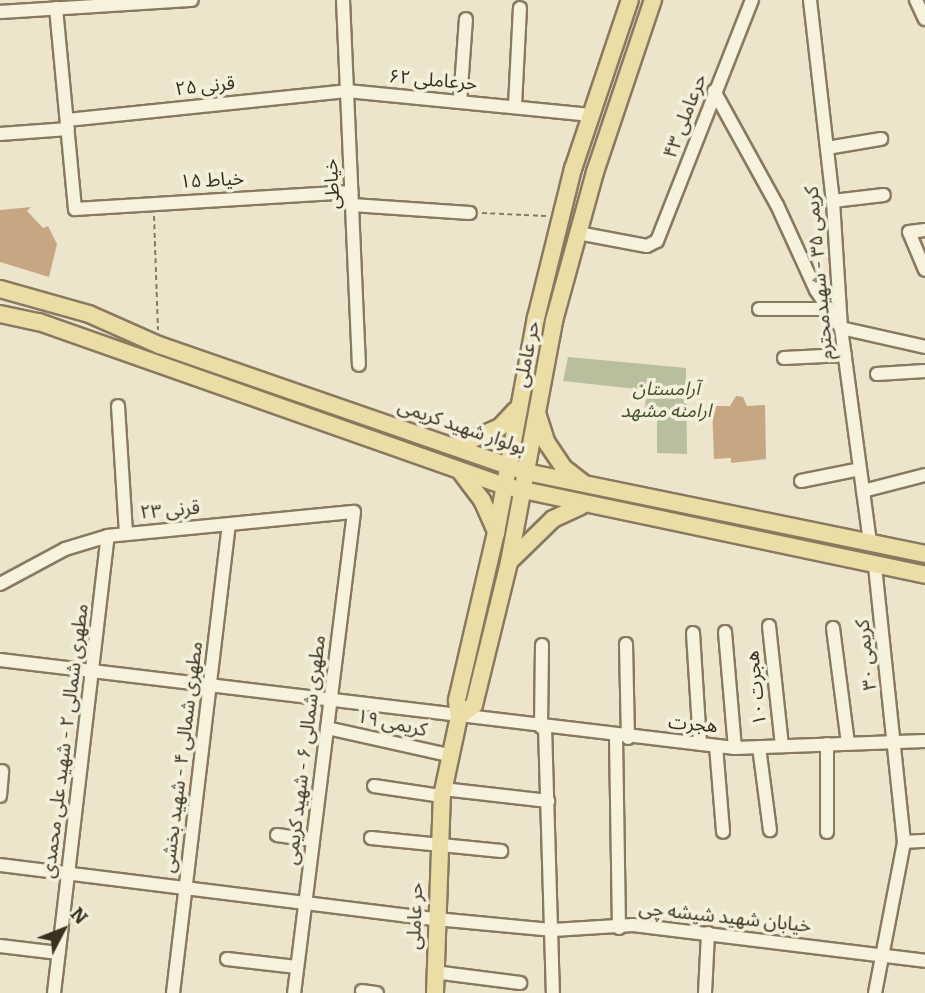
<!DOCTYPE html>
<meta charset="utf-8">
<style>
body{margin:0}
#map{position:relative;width:925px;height:993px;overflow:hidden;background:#ece5cb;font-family:Bitter,"Noto Sans Arabic",serif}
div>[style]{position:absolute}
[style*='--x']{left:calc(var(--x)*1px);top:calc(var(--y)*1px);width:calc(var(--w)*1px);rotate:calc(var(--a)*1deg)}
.cemetery>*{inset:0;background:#b8bf9d}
.building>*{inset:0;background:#c7a684}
.path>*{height:2px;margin-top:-1px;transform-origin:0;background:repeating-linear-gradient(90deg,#887960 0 5px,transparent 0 8.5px)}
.roads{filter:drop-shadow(2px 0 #887960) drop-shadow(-2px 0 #887960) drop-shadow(0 2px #887960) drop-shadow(0 -2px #887960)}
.minor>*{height:12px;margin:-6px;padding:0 6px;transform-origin:6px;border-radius:6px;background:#f7f2de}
.major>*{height:16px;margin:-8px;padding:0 8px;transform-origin:8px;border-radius:8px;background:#ebdda6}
span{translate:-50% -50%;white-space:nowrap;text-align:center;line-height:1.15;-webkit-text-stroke:7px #f4efda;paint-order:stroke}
.street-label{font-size:19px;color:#393022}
.park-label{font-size:19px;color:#45542a;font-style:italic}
.north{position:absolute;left:28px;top:895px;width:70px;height:70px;-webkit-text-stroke:5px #f4efda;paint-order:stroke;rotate:48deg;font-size:19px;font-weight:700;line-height:28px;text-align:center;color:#393022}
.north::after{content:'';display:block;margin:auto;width:24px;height:32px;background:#393022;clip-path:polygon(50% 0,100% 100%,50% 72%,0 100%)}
</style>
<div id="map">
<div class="cemetery">
<div style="clip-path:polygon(568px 357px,686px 368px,687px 454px,657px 453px,657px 420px,645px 419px,646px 390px,563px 381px)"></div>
</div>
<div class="building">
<div style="clip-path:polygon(31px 207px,27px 211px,43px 228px,48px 226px,57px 244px,49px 277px,0 262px,0 210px)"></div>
<div style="clip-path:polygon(736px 396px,743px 397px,747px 406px,765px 405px,766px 459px,731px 463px,731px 458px,714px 459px,712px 406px,730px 406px)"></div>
</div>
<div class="path">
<div style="--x:482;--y:213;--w:64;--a:2.7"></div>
<div style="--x:154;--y:216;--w:114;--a:88"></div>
</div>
<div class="roads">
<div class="minor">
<div style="--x:343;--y:0;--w:365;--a:87.5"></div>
<div style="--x:810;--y:0;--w:202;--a:83.5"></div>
<div style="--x:833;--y:201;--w:127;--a:86.4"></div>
<div style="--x:841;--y:328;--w:217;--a:82.3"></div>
<div style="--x:916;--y:0;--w:21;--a:65"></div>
<div style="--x:56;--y:8;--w:202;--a:84.6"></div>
<div style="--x:75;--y:209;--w:277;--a:-3.5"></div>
<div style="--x:0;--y:12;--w:192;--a:-3.6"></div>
<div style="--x:714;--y:91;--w:130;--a:61.1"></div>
<div style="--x:777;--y:205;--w:94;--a:65.4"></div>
<div style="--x:816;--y:290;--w:45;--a:56.7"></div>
<div style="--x:841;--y:328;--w:86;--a:12.7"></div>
<div style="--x:460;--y:102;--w:83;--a:-85.9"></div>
<div style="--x:515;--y:106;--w:98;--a:-87.1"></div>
<div style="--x:67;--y:120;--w:281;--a:-5.9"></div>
<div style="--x:347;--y:91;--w:245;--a:5.6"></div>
<div style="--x:0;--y:134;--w:68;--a:-4.2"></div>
<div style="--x:827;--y:148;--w:55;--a:-9.5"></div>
<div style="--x:833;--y:201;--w:51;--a:-6.7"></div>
<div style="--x:352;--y:205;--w:118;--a:3.9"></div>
<div style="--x:925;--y:230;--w:16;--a:173"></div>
<div style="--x:909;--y:232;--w:41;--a:67.2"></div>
<div style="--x:578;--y:233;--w:70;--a:10.7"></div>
<div style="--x:647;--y:246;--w:11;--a:-27"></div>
<div style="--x:657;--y:241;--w:259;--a:-68.5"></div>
<div style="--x:759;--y:309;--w:69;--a:0"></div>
<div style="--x:784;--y:358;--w:61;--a:-2.8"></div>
<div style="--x:877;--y:374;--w:48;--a:-3.6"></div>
<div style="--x:118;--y:406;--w:128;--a:86.4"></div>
<div style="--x:801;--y:481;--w:60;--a:-11.5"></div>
<div style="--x:863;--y:491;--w:64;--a:-14.5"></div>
<div style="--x:0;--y:584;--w:74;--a:-28.3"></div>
<div style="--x:65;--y:549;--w:45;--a:-16.8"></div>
<div style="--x:108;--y:536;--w:247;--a:-5.6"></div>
<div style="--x:354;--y:512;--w:485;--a:97.1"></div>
<div style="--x:769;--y:626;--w:121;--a:83.8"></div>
<div style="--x:833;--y:628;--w:116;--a:82.6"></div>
<div style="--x:725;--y:632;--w:116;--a:85.1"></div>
<div style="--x:693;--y:633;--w:111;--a:86.4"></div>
<div style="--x:626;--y:644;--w:94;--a:88.8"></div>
<div style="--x:0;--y:660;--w:740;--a:6.83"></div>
<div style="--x:735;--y:748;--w:190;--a:-2.1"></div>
<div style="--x:541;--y:727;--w:82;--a:-89.3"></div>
<div style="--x:545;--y:727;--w:266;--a:88.3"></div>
<div style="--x:327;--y:728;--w:125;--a:12.5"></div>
<div style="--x:616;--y:737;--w:191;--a:89.1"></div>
<div style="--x:716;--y:746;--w:86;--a:85.3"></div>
<div style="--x:759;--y:747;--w:84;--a:82.5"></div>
<div style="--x:374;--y:786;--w:69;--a:8.4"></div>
<div style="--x:443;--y:789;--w:106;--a:6.5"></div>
<div style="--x:0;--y:796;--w:25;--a:-85"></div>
<div style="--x:827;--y:832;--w:88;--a:-90"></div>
<div style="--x:277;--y:835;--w:36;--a:8"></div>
<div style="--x:371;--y:838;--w:131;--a:5.7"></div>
<div style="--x:904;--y:842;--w:21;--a:-3"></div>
<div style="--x:0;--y:865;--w:439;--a:7.1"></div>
<div style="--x:436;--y:919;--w:118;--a:5.4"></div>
<div style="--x:553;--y:930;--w:80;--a:-3.6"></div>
<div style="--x:633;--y:925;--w:294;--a:7"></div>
<div style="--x:0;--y:946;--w:59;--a:6.8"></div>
<div style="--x:227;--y:959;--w:70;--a:6.5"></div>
<div style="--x:434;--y:972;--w:87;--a:7.3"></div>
<div style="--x:362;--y:991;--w:15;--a:8"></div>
<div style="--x:54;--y:993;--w:460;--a:-83.3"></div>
<div style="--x:173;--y:993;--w:471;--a:-83.2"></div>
<div style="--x:705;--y:993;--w:60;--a:-87.1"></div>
<div style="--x:875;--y:993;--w:154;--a:-79.1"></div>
<div style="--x:904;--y:842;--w:279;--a:-96"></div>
</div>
<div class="major">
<div style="--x:0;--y:289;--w:92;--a:15.7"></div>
<div style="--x:89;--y:314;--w:77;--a:23.9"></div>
<div style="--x:159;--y:345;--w:388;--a:19.1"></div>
<div style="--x:526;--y:472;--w:407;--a:11.6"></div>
<div style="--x:0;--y:314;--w:40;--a:12"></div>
<div style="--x:39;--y:322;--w:493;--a:19.4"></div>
<div style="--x:504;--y:486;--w:430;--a:11.9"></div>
<div style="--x:538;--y:416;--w:28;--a:72"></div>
<div style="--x:547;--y:443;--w:30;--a:56"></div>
<div style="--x:564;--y:468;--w:24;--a:38"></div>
<div style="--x:455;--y:447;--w:49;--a:-24"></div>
<div style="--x:500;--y:427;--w:23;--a:-47"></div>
<div style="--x:460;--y:471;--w:36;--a:53"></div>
<div style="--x:482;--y:500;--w:35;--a:66"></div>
<div style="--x:512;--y:559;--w:57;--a:-44.3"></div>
<div style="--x:553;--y:519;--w:31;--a:-25"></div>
<div style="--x:459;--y:717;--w:19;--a:-39"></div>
<div style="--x:474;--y:705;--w:147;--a:-76.2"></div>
<div style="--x:509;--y:562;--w:245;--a:-79.4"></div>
<div style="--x:554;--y:321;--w:155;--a:-74.6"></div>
<div style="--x:595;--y:172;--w:182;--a:-71.4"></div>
<div style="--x:435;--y:993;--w:197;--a:-88"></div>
<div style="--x:442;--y:796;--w:81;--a:-77.9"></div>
<div style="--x:459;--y:717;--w:17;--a:-97"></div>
<div style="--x:457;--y:700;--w:171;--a:-76.9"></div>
<div style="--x:496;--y:533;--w:219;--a:-79.5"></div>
<div style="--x:536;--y:318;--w:154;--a:-76.1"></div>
<div style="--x:573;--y:169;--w:178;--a:-71.4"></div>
</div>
</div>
<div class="street-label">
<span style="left:433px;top:80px;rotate:5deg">حرعاملی ۶۲</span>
<span style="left:205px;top:86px;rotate:-6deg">قرنی ۲۵</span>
<span style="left:685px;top:116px;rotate:-69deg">حرعاملی ۴۳</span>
<span style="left:212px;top:180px;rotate:-3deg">خیاط ۱۵</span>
<span style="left:332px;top:184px;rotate:-93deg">خیاطی</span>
<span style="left:819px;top:273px;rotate:-95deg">کریمی ۳۵ - شهیدمحترم</span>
<span style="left:527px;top:354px;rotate:-79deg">حر عاملی</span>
<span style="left:462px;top:427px;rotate:19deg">بولوار شهید کریمی</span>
<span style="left:170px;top:510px;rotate:-5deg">قرنی ۲۳</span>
<span style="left:866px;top:655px;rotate:-96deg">کریمی ۳۰</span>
<span style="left:756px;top:688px;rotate:-96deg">هجرت ۱۰</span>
<span style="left:392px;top:723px;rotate:12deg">کریمی ۱۹</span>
<span style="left:693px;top:724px;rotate:5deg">هجرت</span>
<span style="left:65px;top:741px;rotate:-83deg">مطهری شمالی ۲ - شهید علی محمدی</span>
<span style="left:305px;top:750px;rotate:-83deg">مطهری شمالی ۶ - شهید کریمی</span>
<span style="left:182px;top:757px;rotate:-83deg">مطهری شمالی ۴ - شهید بخشی</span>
<span style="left:415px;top:916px;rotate:-88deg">حر عاملی</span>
<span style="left:725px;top:917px;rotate:6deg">خیابان شهید شیشه چی</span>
</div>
<div class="park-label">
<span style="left:666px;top:400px">آرامستان<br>ارامنه مشهد</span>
</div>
<div class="north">N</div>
</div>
